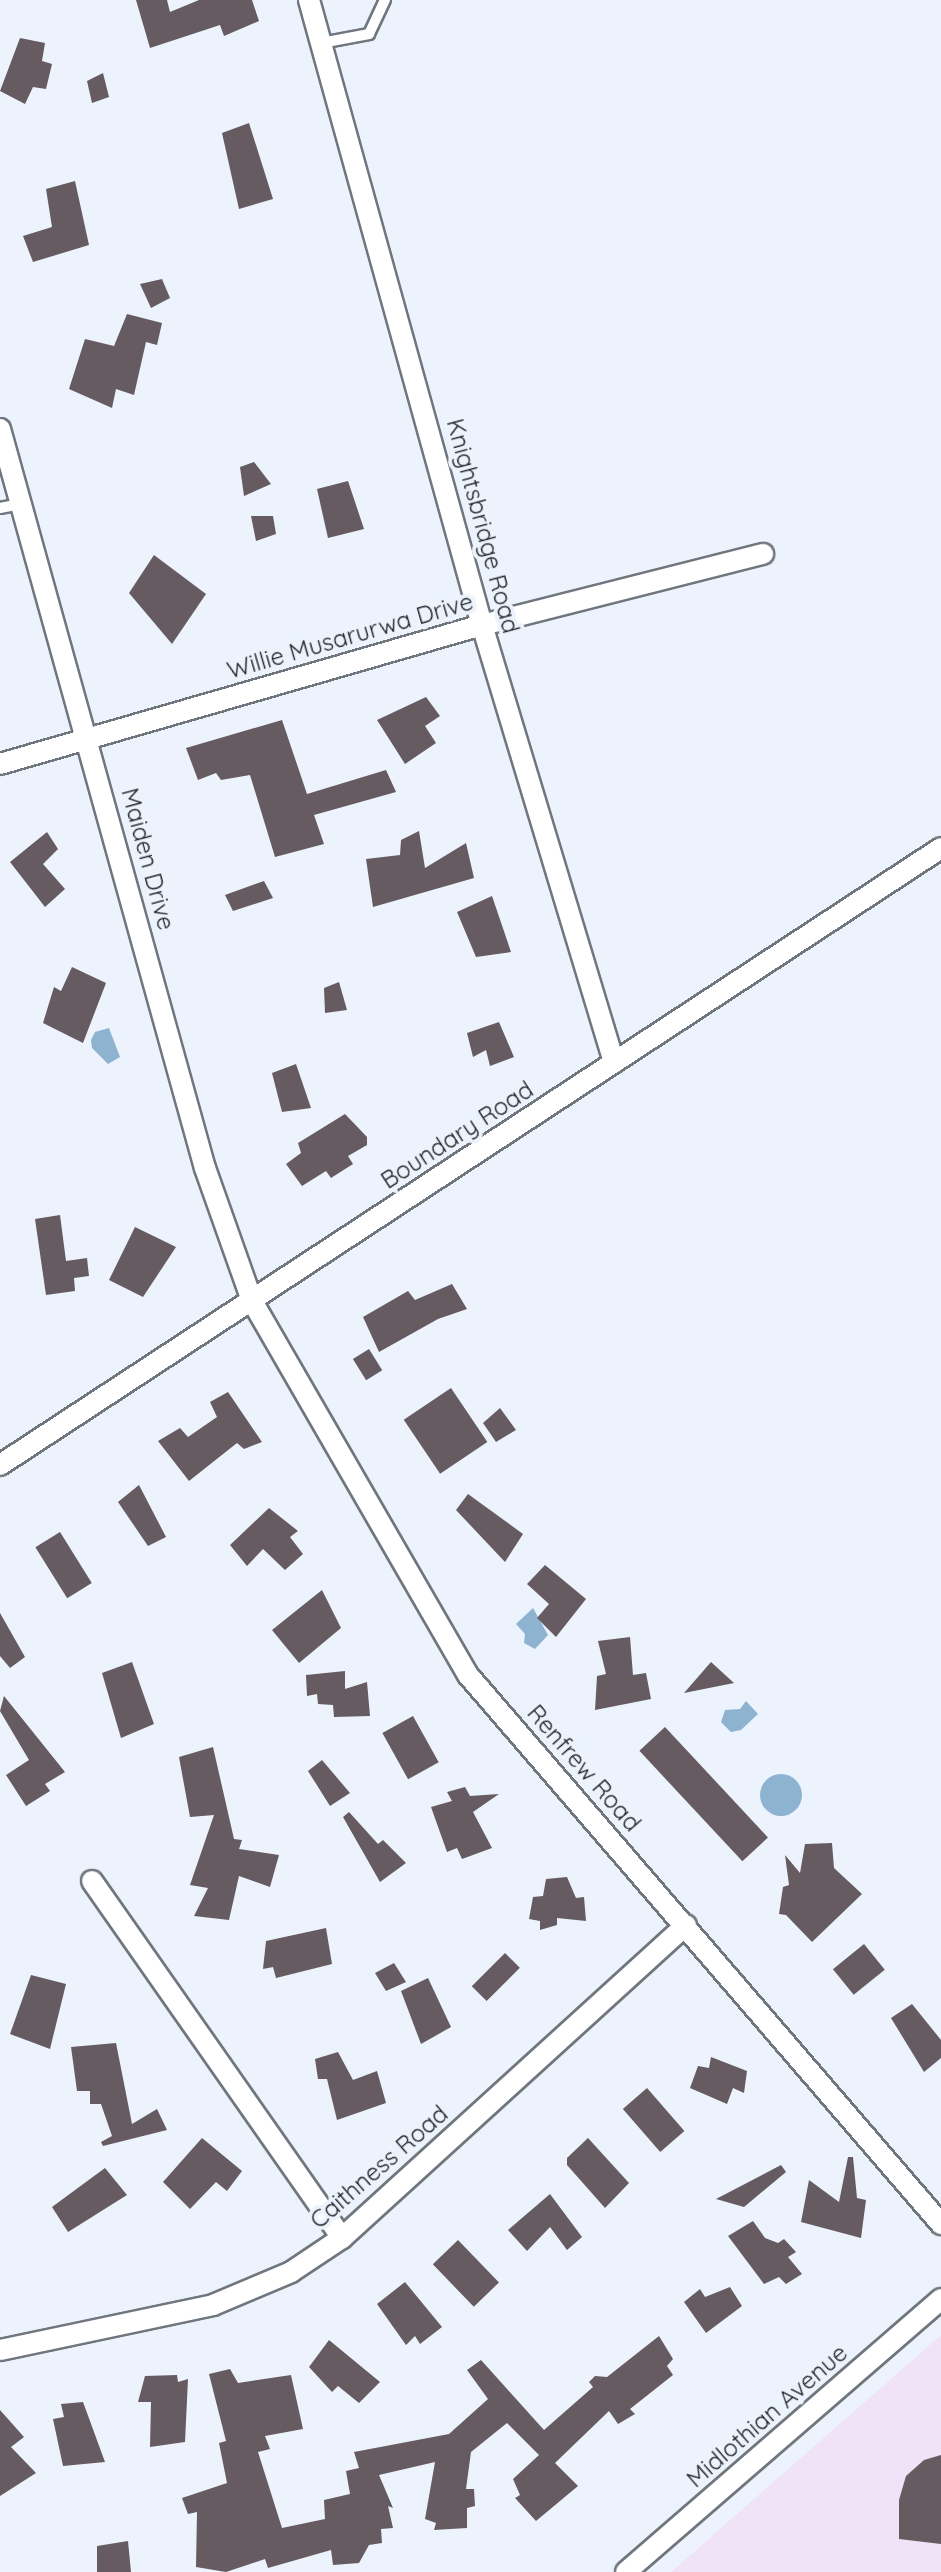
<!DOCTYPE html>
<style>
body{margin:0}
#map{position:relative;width:941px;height:2572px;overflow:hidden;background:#ecf3fc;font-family:Quicksand,sans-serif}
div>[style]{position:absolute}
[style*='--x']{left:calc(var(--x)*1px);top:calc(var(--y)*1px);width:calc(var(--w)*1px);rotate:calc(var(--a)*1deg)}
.commercial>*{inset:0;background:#f0e3f7}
.water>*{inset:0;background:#8eb3d0}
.round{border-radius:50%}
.building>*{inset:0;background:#655b60;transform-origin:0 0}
.roads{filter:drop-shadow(2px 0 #70767e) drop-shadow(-2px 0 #70767e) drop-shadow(0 2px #70767e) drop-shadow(0 -2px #70767e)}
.service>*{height:10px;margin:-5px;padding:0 5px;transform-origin:5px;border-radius:5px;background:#fff}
.minor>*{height:20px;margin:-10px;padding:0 10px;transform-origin:10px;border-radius:10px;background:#fff}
span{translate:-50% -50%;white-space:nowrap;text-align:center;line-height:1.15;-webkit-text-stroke:8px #ecf3fc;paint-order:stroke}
.street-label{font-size:24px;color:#24272a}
</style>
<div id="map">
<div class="commercial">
<div style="clip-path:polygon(941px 2335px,941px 2572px,671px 2572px)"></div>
</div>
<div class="water">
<div style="clip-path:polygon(109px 1028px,120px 1057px,108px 1064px,92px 1048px,91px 1040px,95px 1032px)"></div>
<div style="clip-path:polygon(533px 1608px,548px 1635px,535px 1649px,524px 1643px,525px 1634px,516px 1624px)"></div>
<div style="clip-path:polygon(746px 1701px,758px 1714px,741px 1730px,731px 1732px,721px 1722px,725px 1710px,740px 1709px)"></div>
<div class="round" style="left:760px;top:1774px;width:42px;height:42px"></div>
</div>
<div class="building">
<div style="clip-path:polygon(136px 0,167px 0,170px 12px,199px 0,252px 0,259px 21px,224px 36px,220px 25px,150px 48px)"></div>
<div style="clip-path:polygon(20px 38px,45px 43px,42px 61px,52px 64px,46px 89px,33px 87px,25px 104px,0 91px)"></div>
<div style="clip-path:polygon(103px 73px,109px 97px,92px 103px,87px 81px)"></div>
<div style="clip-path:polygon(249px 123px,273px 199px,239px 209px,222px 133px)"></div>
<div style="clip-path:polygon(75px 181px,89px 245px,33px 262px,23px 236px,52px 227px,46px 189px)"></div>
<div style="clip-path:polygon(162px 279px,170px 298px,151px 308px,140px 284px)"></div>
<div style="clip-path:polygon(127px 314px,162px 323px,157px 345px,146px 342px,134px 395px,116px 389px,112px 408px,69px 389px,85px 339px,114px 346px)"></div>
<div style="clip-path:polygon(254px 462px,271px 484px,244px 496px,240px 467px)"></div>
<div style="clip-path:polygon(348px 481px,364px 529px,328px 538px,317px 489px)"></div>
<div style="clip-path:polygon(251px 516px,273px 516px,276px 534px,256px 541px)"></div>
<div style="clip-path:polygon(154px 555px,206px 594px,172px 644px,129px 593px)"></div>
<div style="clip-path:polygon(426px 697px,440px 716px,425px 726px,436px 743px,405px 764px,377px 720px)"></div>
<div style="clip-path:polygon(282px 720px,307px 794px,386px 770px,396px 792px,314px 815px,324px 844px,275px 857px,250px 775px,221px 780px,216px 773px,198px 780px,186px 748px)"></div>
<div style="clip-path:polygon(419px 831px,425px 868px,466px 843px,474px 878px,373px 907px,366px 859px,400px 855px,401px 840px)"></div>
<div style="clip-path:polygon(47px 832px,58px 849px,43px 864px,65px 889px,45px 907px,10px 862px)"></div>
<div style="clip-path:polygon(264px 881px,273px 898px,233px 911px,225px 895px)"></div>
<div style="clip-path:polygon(492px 896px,511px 952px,476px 957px,457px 912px)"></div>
<div style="clip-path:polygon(72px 967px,106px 983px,83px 1043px,43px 1023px,54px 987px,61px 991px)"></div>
<div style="clip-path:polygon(339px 982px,347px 1010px,325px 1013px,324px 988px)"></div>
<div style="clip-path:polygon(499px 1022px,514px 1057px,490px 1066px,486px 1050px,473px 1057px,467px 1033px)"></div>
<div style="clip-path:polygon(296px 1064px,311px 1108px,282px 1112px,272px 1073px)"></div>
<div style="clip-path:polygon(345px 1114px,367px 1137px,367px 1145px,348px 1156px,353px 1164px,331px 1178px,326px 1171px,302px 1186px,286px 1164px,301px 1153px,298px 1143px)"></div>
<div style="clip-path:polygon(60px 1215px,66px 1261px,87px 1258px,89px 1276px,74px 1278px,75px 1291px,46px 1295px,35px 1219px)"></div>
<div style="clip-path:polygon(135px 1227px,176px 1247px,143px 1297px,109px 1280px)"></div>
<div style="clip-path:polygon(452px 1284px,467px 1309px,438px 1319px,379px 1352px,363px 1317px,408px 1291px,415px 1300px)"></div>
<div style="left:369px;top:1349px;width:25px;height:19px;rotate:58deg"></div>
<div style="left:451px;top:1388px;width:65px;height:57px;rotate:56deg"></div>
<div style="clip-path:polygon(228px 1392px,262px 1442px,244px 1449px,237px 1443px,189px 1481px,158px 1441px,180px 1428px,188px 1437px,217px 1417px,210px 1402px)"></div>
<div style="clip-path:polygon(500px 1408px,516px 1430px,496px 1442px,483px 1423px)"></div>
<div style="clip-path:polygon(139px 1485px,166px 1537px,148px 1546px,118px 1502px)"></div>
<div style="clip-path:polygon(468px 1494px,523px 1534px,505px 1562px,456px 1510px)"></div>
<div style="clip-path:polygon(269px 1508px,298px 1531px,290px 1537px,303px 1554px,285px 1570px,263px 1549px,247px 1566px,230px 1545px)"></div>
<div style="left:60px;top:1532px;width:60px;height:29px;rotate:58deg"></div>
<div style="clip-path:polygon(545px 1565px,586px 1599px,556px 1637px,537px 1618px,549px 1604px,527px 1584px)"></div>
<div style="clip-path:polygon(322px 1590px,341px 1628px,299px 1663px,272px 1630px)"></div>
<div style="clip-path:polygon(0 1613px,25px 1657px,10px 1668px,0 1656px)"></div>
<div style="clip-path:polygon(630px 1637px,633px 1675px,646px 1673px,651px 1699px,595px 1710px,597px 1676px,606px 1674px,598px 1641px)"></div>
<div style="clip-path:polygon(132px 1662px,154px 1724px,121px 1738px,102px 1673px)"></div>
<div style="clip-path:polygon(711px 1662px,734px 1683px,684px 1693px)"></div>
<div style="clip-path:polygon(345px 1671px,345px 1689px,367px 1682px,370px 1716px,334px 1717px,333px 1705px,318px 1704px,317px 1694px,307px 1696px,306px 1675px)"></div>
<div style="clip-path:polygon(4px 1696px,65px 1772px,45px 1784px,50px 1791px,26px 1806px,6px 1775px,29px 1760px,0 1711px)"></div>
<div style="left:413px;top:1716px;width:53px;height:35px;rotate:61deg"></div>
<div style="left:665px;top:1727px;width:151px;height:35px;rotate:47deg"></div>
<div style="clip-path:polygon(213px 1747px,234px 1839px,242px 1840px,239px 1849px,279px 1855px,270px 1887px,239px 1876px,229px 1920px,194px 1916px,208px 1888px,190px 1885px,214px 1815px,190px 1817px,179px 1757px)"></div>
<div style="clip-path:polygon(322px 1760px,350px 1793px,330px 1806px,308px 1771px)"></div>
<div style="clip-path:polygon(465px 1787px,470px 1796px,499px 1794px,473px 1812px,492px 1848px,462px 1859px,457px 1848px,447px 1852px,431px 1807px,452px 1801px,447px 1792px)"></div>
<div style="clip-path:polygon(349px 1812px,378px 1844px,383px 1840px,406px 1863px,380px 1882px,343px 1817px)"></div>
<div style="clip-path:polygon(832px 1843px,834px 1868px,862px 1894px,812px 1942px,786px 1915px,779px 1914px,783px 1887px,789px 1885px,785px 1855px,800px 1873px,805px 1844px)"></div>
<div style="clip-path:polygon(567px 1877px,576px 1898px,584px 1897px,586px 1921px,557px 1918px,557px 1925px,540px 1930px,540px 1921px,529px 1919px,533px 1897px,543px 1896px,546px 1879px)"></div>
<div style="clip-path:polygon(326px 1928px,332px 1964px,276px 1978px,273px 1967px,263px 1969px,266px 1941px)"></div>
<div style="left:864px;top:1944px;width:33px;height:40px;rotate:51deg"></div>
<div style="left:505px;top:1953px;width:21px;height:47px;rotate:45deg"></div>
<div style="clip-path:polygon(394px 1963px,406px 1982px,386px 1991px,375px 1973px)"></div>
<div style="clip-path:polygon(31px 1975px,66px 1984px,50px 2049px,10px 2034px)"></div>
<div style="clip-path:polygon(428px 1978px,451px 2027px,421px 2044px,401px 1991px)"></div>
<div style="clip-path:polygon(912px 2004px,941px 2040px,941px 2058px,924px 2072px,891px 2018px)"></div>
<div style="clip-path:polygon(116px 2043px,132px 2124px,157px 2109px,167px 2130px,103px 2146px,101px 2142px,112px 2136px,101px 2104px,90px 2104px,90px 2091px,77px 2091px,71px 2047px)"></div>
<div style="clip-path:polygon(338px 2052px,353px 2080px,377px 2071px,386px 2103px,337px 2120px,327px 2079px,318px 2079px,315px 2059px)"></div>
<div style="clip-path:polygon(711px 2057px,747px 2071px,744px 2093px,733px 2088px,727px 2104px,690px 2088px,698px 2066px,709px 2068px)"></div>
<div style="left:647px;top:2088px;width:57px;height:32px;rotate:49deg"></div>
<div style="clip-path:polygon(202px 2138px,242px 2171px,227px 2191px,216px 2182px,190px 2209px,163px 2182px)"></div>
<div style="clip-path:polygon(588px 2138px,629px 2183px,605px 2208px,567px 2165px,567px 2158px)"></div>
<div style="clip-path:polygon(848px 2157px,853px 2157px,857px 2198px,866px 2200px,861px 2238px,801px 2222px,809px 2180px,839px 2202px)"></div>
<div style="clip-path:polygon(781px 2165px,786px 2172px,744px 2207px,716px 2199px)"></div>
<div style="clip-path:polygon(105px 2168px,127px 2195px,68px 2232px,52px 2207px)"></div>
<div style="clip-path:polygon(550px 2194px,582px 2237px,567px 2250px,550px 2227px,527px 2251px,508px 2230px)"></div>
<div style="clip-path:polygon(753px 2221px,765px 2238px,778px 2243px,784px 2239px,796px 2252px,788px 2257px,802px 2274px,786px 2284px,779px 2277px,764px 2284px,728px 2236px)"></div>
<div style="left:458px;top:2240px;width:59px;height:35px;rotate:46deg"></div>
<div style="clip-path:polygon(405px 2282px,442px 2327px,420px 2344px,415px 2336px,406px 2345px,377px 2304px)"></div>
<div style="clip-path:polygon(730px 2287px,742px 2306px,706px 2333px,684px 2302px,700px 2289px,705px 2297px)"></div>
<div style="clip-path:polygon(659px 2336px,673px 2359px,667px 2366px,673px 2375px,630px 2409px,635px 2414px,618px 2424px,609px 2411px,555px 2463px,578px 2486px,536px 2521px,515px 2498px,520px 2495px,513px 2479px,539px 2455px,507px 2423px,471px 2452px,466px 2489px,474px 2489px,475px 2506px,467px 2508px,467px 2528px,434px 2530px,436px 2523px,425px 2519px,435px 2462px,379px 2475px,393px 2508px,388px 2506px,393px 2528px,381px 2529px,382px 2543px,369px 2545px,359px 2563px,333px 2565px,331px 2550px,268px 2568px,265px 2559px,226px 2572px,196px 2567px,197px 2512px,188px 2514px,182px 2498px,227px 2483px,219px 2443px,226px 2441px,209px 2374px,230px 2369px,238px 2383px,291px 2375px,303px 2429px,265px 2436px,270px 2449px,258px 2452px,282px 2528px,325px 2519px,324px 2500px,350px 2494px,346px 2471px,359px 2468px,354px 2452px,449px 2434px,488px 2399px,467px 2370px,481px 2360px,544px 2430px,593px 2387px,589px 2382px,595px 2376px,607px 2377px)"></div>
<div style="clip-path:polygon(329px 2340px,380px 2382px,359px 2403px,338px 2386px,332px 2392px,309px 2367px)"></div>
<div style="clip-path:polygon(177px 2375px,178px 2382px,188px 2379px,185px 2442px,150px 2447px,151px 2402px,138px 2402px,145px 2376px)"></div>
<div style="clip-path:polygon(83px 2402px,105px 2462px,63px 2466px,53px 2419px,64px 2417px,61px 2404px)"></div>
<div style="clip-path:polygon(0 2410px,24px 2437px,11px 2447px,36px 2473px,0 2496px)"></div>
<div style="clip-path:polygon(941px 2455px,941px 2544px,899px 2539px,899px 2500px,906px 2476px,924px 2460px)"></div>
<div style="clip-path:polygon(128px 2541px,131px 2572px,97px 2572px,97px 2546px)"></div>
</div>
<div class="roads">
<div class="service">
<div style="--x:321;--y:43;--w:49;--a:-10.6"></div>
<div style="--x:369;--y:34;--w:38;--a:-65"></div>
<div style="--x:0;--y:508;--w:21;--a:-11"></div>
</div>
<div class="minor">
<div style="--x:309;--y:0;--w:649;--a:74.53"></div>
<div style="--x:482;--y:625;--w:457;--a:73.2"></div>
<div style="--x:0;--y:429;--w:767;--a:74.5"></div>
<div style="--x:205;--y:1168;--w:141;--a:70.5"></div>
<div style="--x:252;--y:1301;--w:432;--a:60"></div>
<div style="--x:468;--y:1675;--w:725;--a:49.25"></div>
<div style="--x:0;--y:764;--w:502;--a:-16.09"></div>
<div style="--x:482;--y:625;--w:290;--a:-14.2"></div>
<div style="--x:0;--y:1465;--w:1125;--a:-33.25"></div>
<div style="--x:92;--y:1881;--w:436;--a:55"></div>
<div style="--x:0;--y:2350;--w:218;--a:-11.9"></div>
<div style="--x:213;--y:2305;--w:85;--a:-22.9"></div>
<div style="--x:291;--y:2272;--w:61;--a:-33.7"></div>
<div style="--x:342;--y:2238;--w:465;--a:-42.3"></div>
<div style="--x:626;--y:2572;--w:417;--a:-40.9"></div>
</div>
</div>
<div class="street-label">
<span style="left:483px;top:526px;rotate:75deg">Knightsbridge Road</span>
<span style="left:350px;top:636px;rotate:-16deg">Willie Musarurwa Drive</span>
<span style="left:148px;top:859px;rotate:75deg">Maiden Drive</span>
<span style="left:457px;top:1135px;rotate:-33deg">Boundary Road</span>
<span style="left:584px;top:1768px;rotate:49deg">Renfrew Road</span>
<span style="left:379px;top:2167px;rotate:-41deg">Caithness Road</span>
<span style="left:767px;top:2416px;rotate:-41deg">Midlothian Avenue</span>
</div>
</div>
